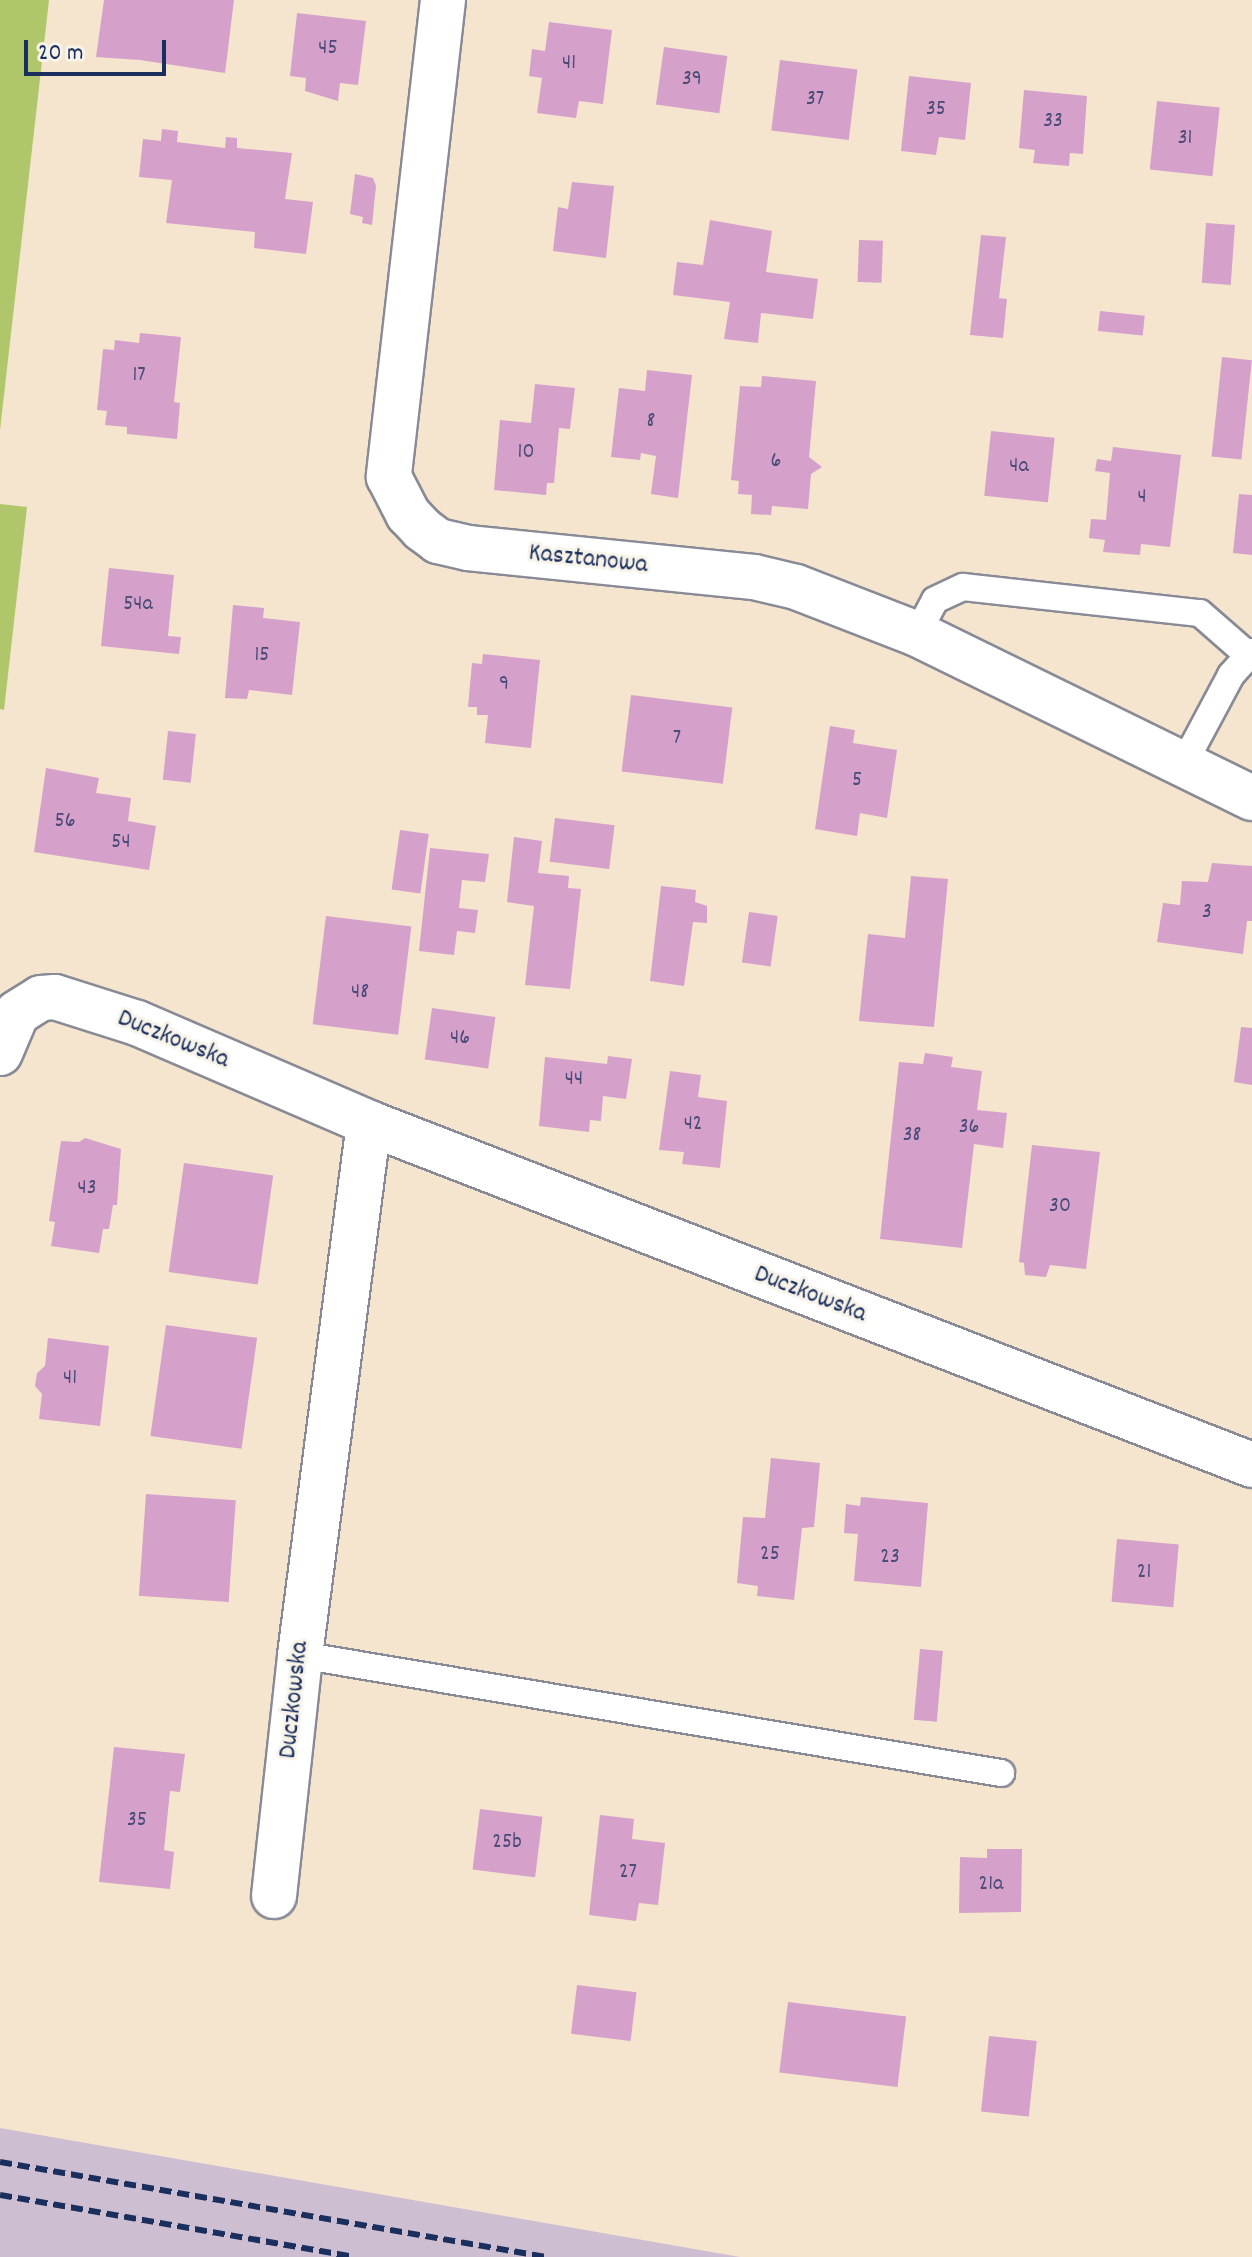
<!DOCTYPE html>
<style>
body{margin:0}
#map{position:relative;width:1252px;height:2257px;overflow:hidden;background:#f5e5cf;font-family:Dekko,sans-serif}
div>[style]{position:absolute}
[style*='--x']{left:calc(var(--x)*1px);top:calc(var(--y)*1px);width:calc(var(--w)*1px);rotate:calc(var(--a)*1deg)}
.industrial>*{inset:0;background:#cebed1}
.green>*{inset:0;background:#b0c66b}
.building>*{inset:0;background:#d5a0c9;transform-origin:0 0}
.roads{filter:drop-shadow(2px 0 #888a96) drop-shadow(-2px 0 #888a96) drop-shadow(0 2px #888a96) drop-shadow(0 -2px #888a96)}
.service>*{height:26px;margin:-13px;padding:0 13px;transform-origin:13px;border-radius:13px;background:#fff}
.minor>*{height:44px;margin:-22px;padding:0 22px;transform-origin:22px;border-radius:22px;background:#fff}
.rail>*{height:6px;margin-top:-3px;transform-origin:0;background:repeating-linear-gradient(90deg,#1b2f5e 0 12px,transparent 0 18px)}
span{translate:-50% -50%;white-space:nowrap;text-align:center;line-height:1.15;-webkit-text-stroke:6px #f7f3e8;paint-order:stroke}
.number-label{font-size:22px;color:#4a4b79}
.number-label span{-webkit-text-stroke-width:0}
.street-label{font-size:26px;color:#1b2f5e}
.scale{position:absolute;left:24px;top:40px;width:142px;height:36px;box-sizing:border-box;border:4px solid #1b2f5e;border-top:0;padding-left:10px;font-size:24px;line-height:28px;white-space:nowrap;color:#1b2f5e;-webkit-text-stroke:6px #f7f3e8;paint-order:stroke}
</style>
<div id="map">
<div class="industrial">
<div style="clip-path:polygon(0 2128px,740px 2257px,0 2257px)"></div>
</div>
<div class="green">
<div style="clip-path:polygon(0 0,49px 0,0 430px)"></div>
<div style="clip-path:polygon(0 504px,27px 507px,4px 710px,0 709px)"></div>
</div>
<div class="building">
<div style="clip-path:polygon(104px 0,234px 0,225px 73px,140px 60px,96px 57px)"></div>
<div style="clip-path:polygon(297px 13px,366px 21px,358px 85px,340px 83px,338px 101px,305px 91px,306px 78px,290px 76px)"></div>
<div style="clip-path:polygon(549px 22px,612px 30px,603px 104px,579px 101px,576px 118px,537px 113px,542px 78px,529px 76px,532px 49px,545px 51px)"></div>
<div style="left:664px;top:47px;width:64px;height:58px;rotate:8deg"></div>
<div style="left:780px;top:60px;width:78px;height:71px;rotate:7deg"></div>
<div style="clip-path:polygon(909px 76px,971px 83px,965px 140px,939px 137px,936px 155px,901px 151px)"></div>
<div style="clip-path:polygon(1024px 90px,1087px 96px,1083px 154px,1070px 153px,1069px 166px,1033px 163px,1035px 150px,1019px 148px)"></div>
<div style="left:1157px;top:101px;width:63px;height:69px;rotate:6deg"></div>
<div style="clip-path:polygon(162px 129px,178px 131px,177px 142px,225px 148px,226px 137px,237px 138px,237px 148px,292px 153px,285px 199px,313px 202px,306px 254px,254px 248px,255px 232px,166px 223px,172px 180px,139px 177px,143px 139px,161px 141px)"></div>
<div style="clip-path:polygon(355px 174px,373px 178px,376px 186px,372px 225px,362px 223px,363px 217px,350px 214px)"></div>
<div style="clip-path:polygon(572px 182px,614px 186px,606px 258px,553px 251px,558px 207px,568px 209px)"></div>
<div style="clip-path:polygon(710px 220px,772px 231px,766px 272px,818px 279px,813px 319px,761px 313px,758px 343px,724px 339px,730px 302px,673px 295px,677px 262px,703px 265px)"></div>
<div style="left:1206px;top:223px;width:29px;height:60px;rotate:4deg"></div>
<div style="clip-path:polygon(981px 235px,1006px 237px,999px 298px,1007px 299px,1003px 338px,970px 335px)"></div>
<div style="left:859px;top:240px;width:24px;height:42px;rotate:2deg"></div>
<div style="left:1100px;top:311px;width:45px;height:20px;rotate:6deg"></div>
<div style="clip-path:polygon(140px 333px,181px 337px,174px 402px,180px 403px,177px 439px,127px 434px,127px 427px,105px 425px,107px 411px,97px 410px,103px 349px,114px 350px,115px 340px,139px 343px)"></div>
<div style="left:1222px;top:357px;width:30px;height:100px;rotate:6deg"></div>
<div style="clip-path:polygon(647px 370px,692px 375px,678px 498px,651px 494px,656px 456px,641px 453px,640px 460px,611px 457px,619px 388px,645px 391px)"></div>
<div style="clip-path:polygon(762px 376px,816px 381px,809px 457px,822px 467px,811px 474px,808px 509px,772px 506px,771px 515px,751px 514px,752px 495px,738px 494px,739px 481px,731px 480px,740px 386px,761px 387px)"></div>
<div style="clip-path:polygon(535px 384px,575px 388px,570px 429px,559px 428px,554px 483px,547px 483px,546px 495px,494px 490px,500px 420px,531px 423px)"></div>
<div style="left:991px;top:431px;width:64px;height:65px;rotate:6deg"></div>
<div style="clip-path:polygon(1113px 447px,1181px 455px,1170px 547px,1141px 544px,1140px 555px,1103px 552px,1105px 540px,1089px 538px,1091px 519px,1106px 520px,1110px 473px,1095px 471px,1097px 459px,1111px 461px)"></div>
<div style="clip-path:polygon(1239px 494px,1252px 495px,1252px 555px,1233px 553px)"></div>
<div style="clip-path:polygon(109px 568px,174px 575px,168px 636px,181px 637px,179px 654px,101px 646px)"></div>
<div style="clip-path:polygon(233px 605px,264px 608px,263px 618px,300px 622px,292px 695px,249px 690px,247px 699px,225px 698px)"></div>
<div style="clip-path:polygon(483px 654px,540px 660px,531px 748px,485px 743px,488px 715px,477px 715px,477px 707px,468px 707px,472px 663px,482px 664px)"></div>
<div style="left:631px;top:695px;width:102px;height:77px;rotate:7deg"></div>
<div style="clip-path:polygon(830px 726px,855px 730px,853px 743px,897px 750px,887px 818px,860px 813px,857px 836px,815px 829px)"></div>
<div style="left:168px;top:731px;width:28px;height:49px;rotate:6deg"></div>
<div style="clip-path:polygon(46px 768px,99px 778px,96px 793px,131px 798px,128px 821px,156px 826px,149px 870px,34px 852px)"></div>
<div style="left:555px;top:818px;width:60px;height:44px;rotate:7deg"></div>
<div style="left:400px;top:830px;width:29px;height:60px;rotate:8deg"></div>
<div style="clip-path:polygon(514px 837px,542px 841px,538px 873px,569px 876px,568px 888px,581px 889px,570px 989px,525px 985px,534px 906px,507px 902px)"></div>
<div style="clip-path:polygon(430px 848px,489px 854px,485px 882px,462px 880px,459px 908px,478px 910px,475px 933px,457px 931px,454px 955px,419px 951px)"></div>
<div style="clip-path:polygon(1212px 863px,1252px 866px,1252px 921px,1247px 921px,1243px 954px,1157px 942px,1163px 903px,1180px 905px,1182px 881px,1208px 882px)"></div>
<div style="clip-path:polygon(911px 876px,948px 879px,934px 1027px,859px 1021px,868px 934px,905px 938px)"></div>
<div style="clip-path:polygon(661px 886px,696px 890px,695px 902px,707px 906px,707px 923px,693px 922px,684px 986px,650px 981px)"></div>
<div style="left:749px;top:912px;width:29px;height:51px;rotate:8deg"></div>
<div style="left:326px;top:916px;width:86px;height:109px;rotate:7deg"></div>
<div style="left:432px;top:1008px;width:64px;height:52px;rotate:8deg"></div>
<div style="clip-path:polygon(1241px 1027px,1252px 1028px,1252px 1085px,1234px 1082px)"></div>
<div style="clip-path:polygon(925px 1053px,953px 1057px,951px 1067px,982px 1071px,977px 1110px,1007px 1113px,1003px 1148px,974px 1144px,962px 1248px,880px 1239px,899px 1062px,923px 1064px)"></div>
<div style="clip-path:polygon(608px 1056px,632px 1059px,626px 1099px,603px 1096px,601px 1121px,590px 1120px,589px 1132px,539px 1126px,545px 1057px,607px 1064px)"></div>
<div style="clip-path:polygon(670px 1071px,701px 1075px,698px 1097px,727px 1101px,720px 1168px,682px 1164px,684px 1152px,659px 1150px)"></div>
<div style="clip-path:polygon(85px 1138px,121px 1149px,117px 1205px,113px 1205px,109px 1229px,103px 1229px,99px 1253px,51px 1246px,55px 1222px,49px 1221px,61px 1141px,79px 1142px)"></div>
<div style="clip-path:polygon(1032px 1145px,1100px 1152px,1086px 1269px,1050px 1265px,1046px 1277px,1025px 1275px,1024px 1263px,1019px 1262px)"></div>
<div style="left:184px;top:1163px;width:90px;height:110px;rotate:8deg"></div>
<div style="left:166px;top:1325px;width:92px;height:112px;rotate:8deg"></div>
<div style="clip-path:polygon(48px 1338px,109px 1346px,100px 1426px,39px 1419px,42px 1394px,35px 1386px,37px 1373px,45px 1366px)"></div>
<div style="clip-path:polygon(771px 1458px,820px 1463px,814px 1527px,802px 1528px,794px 1600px,757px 1596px,758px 1586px,737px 1583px,743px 1517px,765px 1518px)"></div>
<div style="left:146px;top:1494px;width:90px;height:102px;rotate:4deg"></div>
<div style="clip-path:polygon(861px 1497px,928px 1503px,921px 1587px,854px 1581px,858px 1534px,844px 1533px,846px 1504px,860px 1506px)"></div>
<div style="left:1117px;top:1539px;width:62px;height:63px;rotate:5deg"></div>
<div style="left:920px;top:1649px;width:23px;height:71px;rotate:5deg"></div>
<div style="clip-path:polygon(114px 1747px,185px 1754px,180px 1792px,170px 1791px,164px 1850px,174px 1852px,170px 1889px,99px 1882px)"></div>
<div style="left:480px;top:1809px;width:63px;height:61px;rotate:7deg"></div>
<div style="clip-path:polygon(600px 1815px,634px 1819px,632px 1839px,665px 1843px,658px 1905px,639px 1903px,636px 1921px,589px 1915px)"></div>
<div style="clip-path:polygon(987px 1849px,1022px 1849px,1021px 1912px,959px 1913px,960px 1857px,987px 1858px)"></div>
<div style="left:577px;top:1985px;width:60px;height:49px;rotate:7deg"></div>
<div style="left:788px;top:2002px;width:119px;height:71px;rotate:7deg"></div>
<div style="left:989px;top:2036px;width:48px;height:76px;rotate:6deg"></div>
</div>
<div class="roads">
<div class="service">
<div style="--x:917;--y:634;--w:38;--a:-62"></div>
<div style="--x:935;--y:600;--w:31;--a:-25"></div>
<div style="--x:963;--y:587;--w:238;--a:6.3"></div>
<div style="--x:1200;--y:613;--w:64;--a:41.2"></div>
<div style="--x:1183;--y:765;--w:102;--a:-61.9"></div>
<div style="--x:1231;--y:675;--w:31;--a:-48"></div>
<div style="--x:300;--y:1655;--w:711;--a:9.56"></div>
</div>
<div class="minor">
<div style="--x:443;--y:0;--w:480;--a:96.5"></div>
<div style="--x:389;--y:477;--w:42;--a:62.8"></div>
<div style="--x:408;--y:514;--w:21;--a:47"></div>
<div style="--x:422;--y:529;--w:20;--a:37"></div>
<div style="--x:438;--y:541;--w:31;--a:13"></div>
<div style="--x:468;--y:548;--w:287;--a:5.8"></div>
<div style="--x:754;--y:577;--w:43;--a:13.4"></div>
<div style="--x:796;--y:587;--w:130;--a:21.2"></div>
<div style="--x:917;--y:634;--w:373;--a:26.1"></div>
<div style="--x:0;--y:1053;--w:43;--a:-67"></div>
<div style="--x:17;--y:1013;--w:28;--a:-32"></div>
<div style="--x:41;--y:998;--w:14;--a:-4"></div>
<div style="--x:55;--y:997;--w:86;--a:17.6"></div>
<div style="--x:137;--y:1023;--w:253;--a:23.3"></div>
<div style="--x:369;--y:1123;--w:947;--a:21.17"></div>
<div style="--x:274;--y:1896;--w:242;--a:-83.8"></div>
<div style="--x:300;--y:1655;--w:536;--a:-82.61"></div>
</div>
</div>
<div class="rail">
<div style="--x:0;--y:2162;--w:554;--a:9.87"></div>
<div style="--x:0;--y:2195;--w:360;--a:9.9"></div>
</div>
<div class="number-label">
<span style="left:328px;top:49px">45</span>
<span style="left:569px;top:64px">41</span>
<span style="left:692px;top:80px">39</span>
<span style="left:815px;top:100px">37</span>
<span style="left:936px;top:110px">35</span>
<span style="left:1053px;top:122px">33</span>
<span style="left:1185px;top:139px">31</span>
<span style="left:139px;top:376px">17</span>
<span style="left:651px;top:422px">8</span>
<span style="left:526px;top:453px">10</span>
<span style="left:776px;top:462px">6</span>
<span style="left:1019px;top:467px">4a</span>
<span style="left:1142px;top:498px">4</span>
<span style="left:138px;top:605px">54a</span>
<span style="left:262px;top:656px">15</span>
<span style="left:504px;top:685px">9</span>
<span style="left:677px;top:739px">7</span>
<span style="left:857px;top:781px">5</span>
<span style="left:65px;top:822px">56</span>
<span style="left:121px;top:843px">54</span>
<span style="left:1207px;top:913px">3</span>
<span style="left:360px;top:993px">48</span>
<span style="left:460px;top:1039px">46</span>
<span style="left:574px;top:1080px">44</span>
<span style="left:693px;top:1125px">42</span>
<span style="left:969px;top:1128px">36</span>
<span style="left:912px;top:1136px">38</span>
<span style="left:87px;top:1189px">43</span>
<span style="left:1060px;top:1207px">30</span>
<span style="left:70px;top:1379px">41</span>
<span style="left:770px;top:1555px">25</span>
<span style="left:890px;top:1558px">23</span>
<span style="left:1144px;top:1573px">21</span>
<span style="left:137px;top:1821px">35</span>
<span style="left:507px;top:1843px">25b</span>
<span style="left:628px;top:1873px">27</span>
<span style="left:991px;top:1885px">21a</span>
</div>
<div class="street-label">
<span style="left:588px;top:560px;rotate:6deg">Kasztanowa</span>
<span style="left:173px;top:1040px;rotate:22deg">Duczkowska</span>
<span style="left:810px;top:1295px;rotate:21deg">Duczkowska</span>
<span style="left:295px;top:1700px;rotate:-84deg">Duczkowska</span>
</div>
<div class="scale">20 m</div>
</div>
